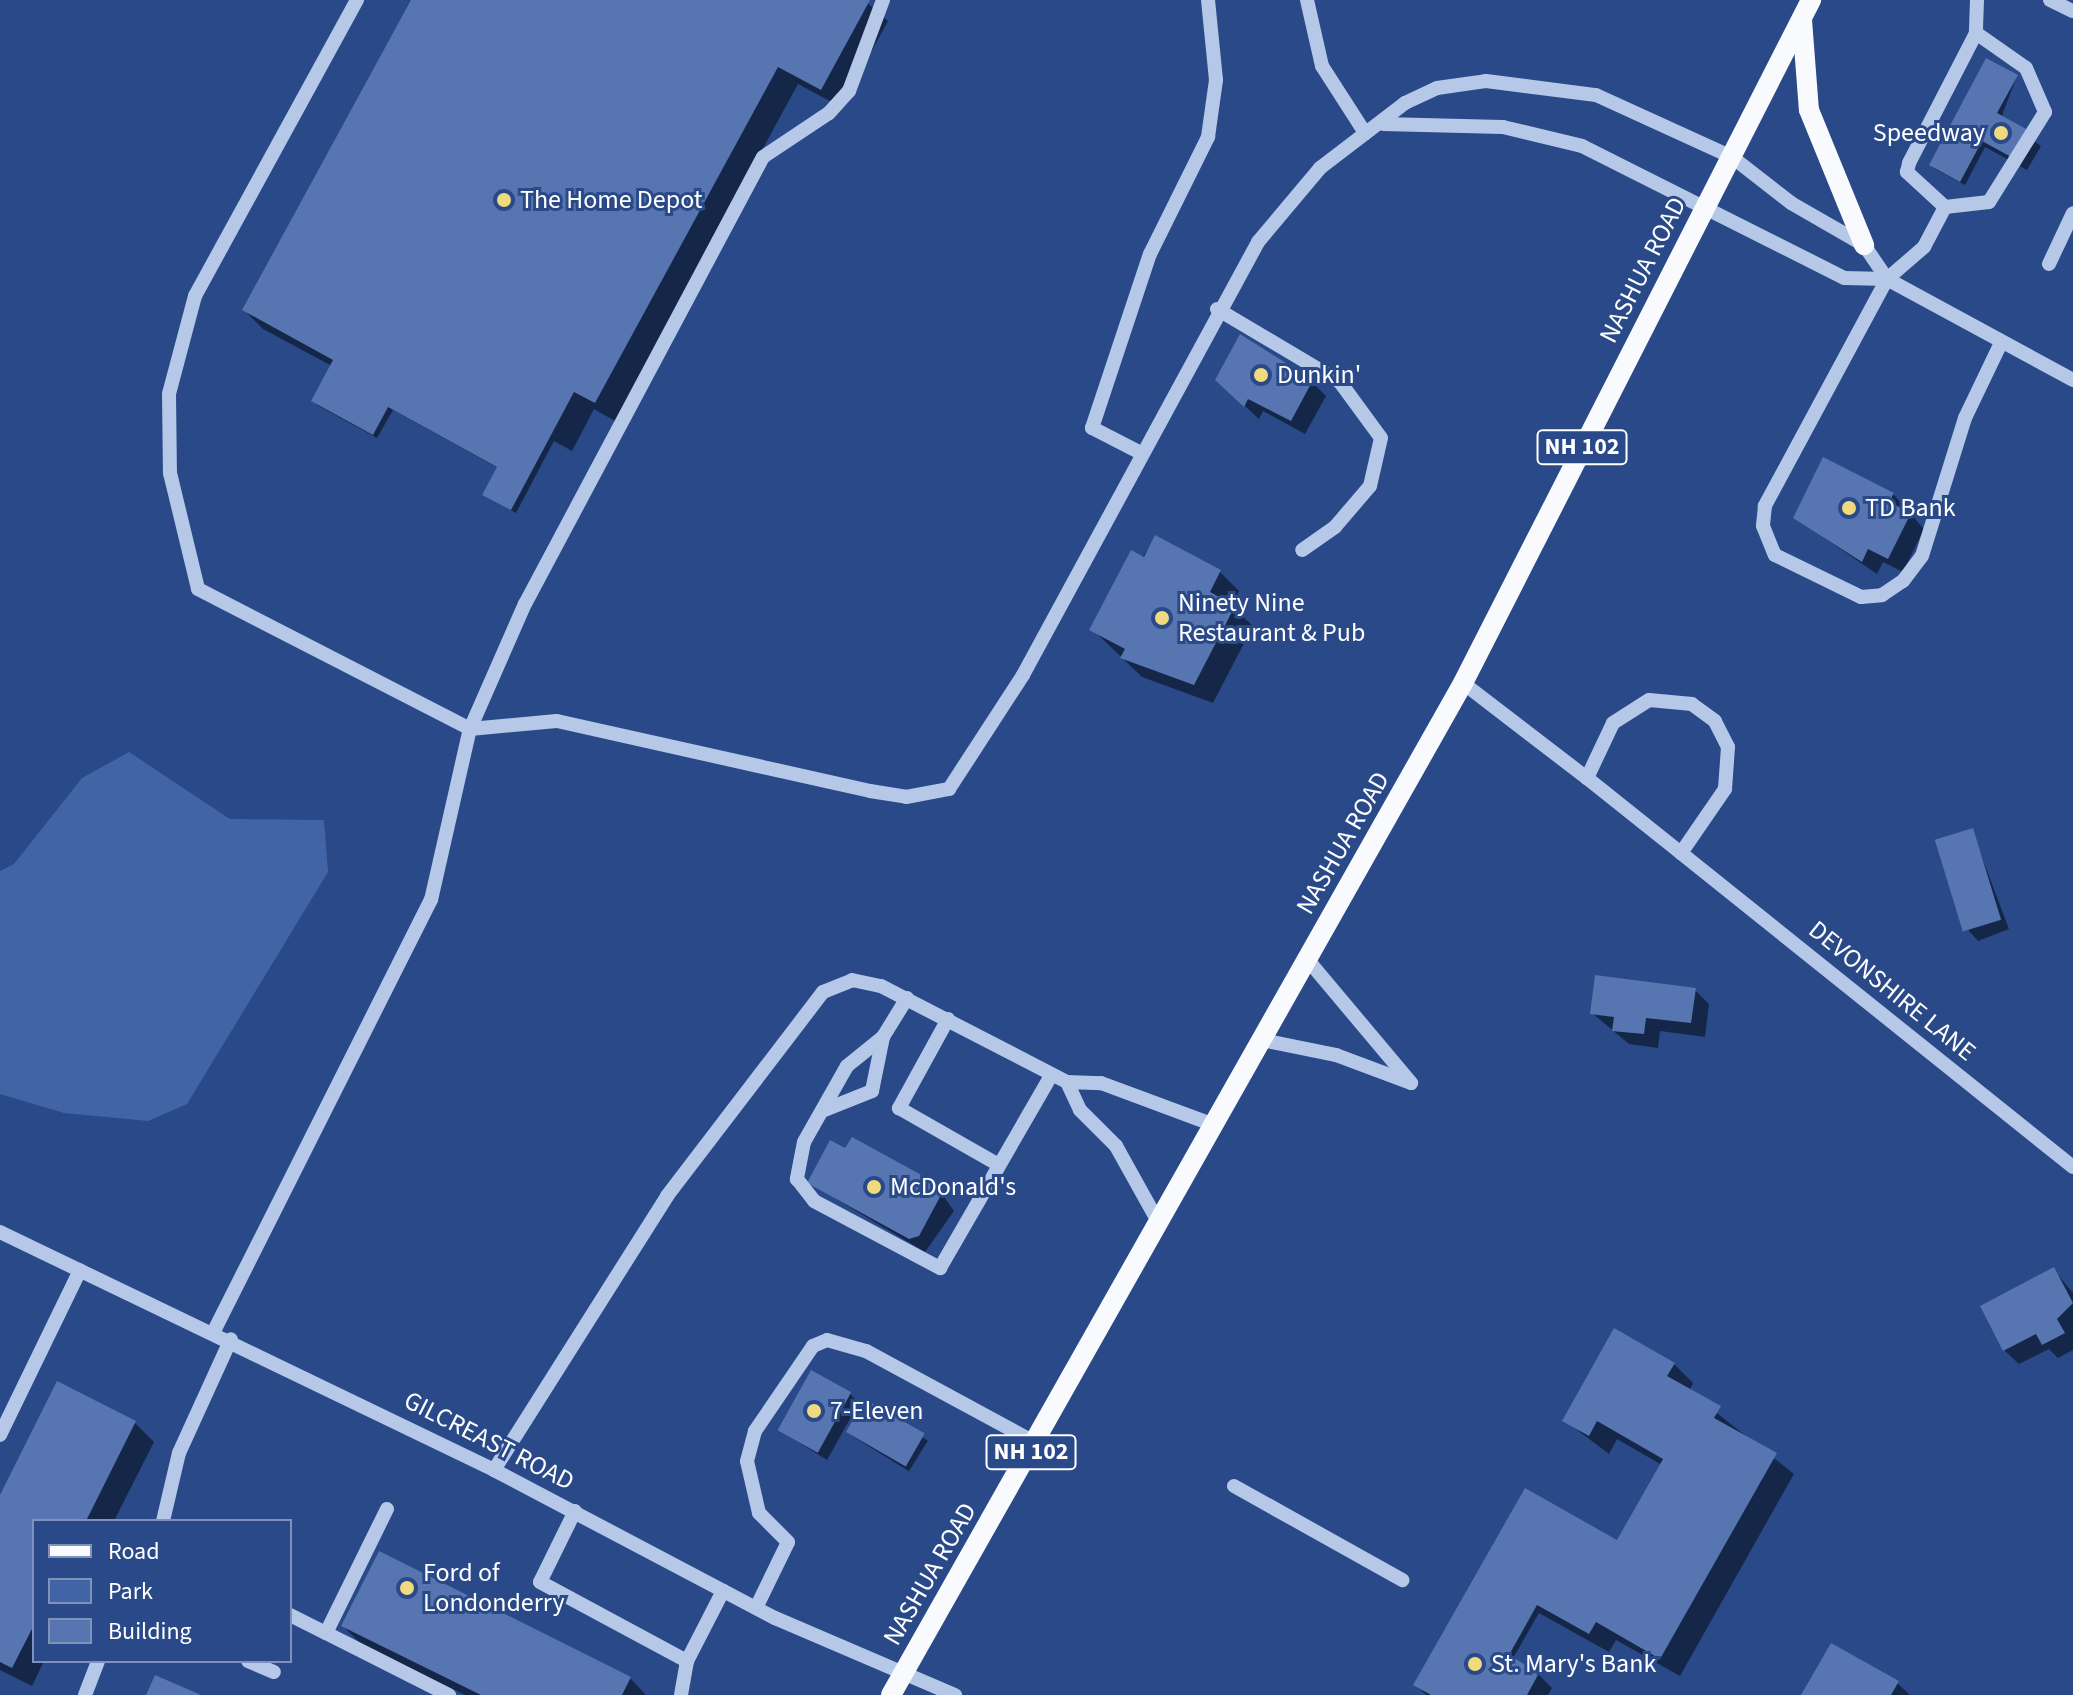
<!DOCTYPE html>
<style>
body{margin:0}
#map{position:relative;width:2073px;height:1695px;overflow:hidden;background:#294988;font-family:"Source Sans 3",sans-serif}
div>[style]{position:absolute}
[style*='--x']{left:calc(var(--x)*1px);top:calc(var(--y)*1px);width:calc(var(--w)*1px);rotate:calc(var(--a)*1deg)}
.green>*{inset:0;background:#4164a6}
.shadow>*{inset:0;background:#0007;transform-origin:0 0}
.building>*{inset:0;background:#5675b1;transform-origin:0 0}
.minor>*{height:14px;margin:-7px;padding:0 7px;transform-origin:7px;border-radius:7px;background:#b6c8e8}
.major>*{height:20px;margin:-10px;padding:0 10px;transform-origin:10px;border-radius:10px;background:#f8fafe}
.dots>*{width:22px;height:22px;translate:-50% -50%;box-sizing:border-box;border:4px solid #294988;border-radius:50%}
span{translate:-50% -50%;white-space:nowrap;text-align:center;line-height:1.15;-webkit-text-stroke:6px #294988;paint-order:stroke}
.shield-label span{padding:2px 6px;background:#294988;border:2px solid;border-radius:6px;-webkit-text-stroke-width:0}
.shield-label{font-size:24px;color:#fff;font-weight:700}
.poi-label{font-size:26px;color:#fff}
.right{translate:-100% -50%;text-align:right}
.left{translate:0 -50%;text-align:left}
.street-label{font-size:26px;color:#fff}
.legend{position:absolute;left:32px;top:1519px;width:260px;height:144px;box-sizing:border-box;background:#294988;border:2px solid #7f92b8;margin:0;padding:10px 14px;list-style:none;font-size:24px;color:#fff}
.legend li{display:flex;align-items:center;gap:16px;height:40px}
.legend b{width:40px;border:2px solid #7f92b8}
</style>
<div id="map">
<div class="green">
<div style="clip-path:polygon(129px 752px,230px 819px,324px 820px,328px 872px,187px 1104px,148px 1121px,64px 1113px,0 1094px,0 871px,14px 864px,82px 778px)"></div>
</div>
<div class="shadow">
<div style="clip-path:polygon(413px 0,864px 0,888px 21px,841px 107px,798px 84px,615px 421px,594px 409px,572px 451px,554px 441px,516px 513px,484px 494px,498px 468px,393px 410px,377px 438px,317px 405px,332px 366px,263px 329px,244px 310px)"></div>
<div style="clip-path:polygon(2017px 76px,2001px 118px,2041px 146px,2027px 170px,1985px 147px,1965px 185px,1935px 169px,1931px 165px)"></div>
<div style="clip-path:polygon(1311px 381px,1326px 396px,1305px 434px,1263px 411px,1259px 419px,1232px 394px)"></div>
<div style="clip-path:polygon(1893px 494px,1924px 529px,1903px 572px,1883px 562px,1877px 574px,1795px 518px)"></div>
<div style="clip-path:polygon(1156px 538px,1220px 572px,1239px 591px,1231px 606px,1253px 626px,1213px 703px,1142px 677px,1092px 629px)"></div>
<div style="clip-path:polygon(1972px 831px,2009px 929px,1978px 941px,1969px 931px)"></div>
<div style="clip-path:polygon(1695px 990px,1709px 1004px,1705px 1037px,1660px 1031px,1658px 1048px,1629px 1044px,1592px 1013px)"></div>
<div style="clip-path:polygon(809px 1183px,935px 1184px,954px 1211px,925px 1252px)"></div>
<div style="clip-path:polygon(2054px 1270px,2073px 1293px,2073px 1350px,2058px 1358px,2049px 1349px,2019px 1364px,2004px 1350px)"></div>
<div style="clip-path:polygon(1674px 1364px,1693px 1383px,1689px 1391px,1794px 1474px,1680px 1676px,1616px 1640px,1609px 1652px,1539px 1613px,1512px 1660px,1538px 1674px,1552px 1688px,1548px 1695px,1426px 1695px,1416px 1685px,1618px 1543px,1662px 1465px,1617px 1439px,1609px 1454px,1564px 1420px)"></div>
<div style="clip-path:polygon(58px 1384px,135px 1423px,154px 1442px,114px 1521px,34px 1521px,34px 1661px,44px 1661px,32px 1686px,0 1670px,0 1499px)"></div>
<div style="clip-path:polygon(850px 1394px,859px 1403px,827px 1460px,779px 1430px)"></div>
<div style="left:866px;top:1402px;width:73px;height:36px;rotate:32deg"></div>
<div style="clip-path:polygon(343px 1626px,630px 1678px,646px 1695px,465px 1695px,362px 1645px)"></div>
<div style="clip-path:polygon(1897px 1683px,1910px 1695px,1803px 1695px)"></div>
</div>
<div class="building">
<div style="clip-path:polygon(411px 0,870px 0,821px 90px,778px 67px,595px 403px,574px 392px,511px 510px,482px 495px,497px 467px,388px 407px,373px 435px,311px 401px,333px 360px,242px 310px)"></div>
<div style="clip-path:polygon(1986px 58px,2018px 75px,1997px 113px,2028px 130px,2013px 158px,1982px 141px,1960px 182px,1929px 165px)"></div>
<div style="clip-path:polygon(1240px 334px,1313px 380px,1291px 421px,1248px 399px,1244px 407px,1215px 380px)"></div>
<div style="clip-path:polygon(1823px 457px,1894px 493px,1889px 502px,1911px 513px,1888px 559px,1868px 549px,1862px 562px,1793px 518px)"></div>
<div style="clip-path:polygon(1155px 535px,1221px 570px,1210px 592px,1235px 606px,1194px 685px,1120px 658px,1125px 649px,1089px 630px,1131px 550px,1144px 557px)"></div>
<div style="left:1973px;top:828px;width:96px;height:40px;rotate:73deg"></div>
<div style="clip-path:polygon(1595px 975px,1696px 988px,1691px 1023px,1646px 1018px,1644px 1034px,1612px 1031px,1614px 1017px,1590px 1014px)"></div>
<div style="clip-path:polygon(852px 1137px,936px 1183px,932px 1190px,941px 1195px,919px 1236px,909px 1239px,807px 1183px,830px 1140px,845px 1148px)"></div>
<div style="clip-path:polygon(2054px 1267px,2073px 1303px,2057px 1319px,2065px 1333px,2042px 1345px,2036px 1334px,2003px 1351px,1980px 1306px)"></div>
<div style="clip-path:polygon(1614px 1328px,1675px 1363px,1667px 1376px,1721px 1406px,1714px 1418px,1777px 1453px,1660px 1659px,1596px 1622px,1589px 1634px,1537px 1605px,1509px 1655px,1539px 1673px,1527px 1695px,1431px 1695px,1413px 1685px,1525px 1488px,1617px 1540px,1663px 1459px,1597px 1421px,1589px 1436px,1562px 1421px)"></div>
<div style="left:811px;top:1370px;width:46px;height:69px;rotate:29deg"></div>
<div style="clip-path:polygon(57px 1381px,136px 1421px,86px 1521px,34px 1521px,34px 1625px,12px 1668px,0 1662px,0 1495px)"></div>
<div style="left:865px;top:1399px;width:69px;height:38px;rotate:30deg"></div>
<div style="clip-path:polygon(379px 1551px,631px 1677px,622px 1695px,481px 1695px,341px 1626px)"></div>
<div style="clip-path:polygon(1831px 1643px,1899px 1681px,1891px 1695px,1801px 1695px)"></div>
<div style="clip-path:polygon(155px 1675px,201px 1695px,146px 1695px)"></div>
</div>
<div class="minor">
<div style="--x:357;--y:0;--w:337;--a:118.7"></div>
<div style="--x:195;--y:296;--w:101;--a:104.9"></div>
<div style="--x:169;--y:394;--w:79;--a:89.3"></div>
<div style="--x:170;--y:473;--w:119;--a:76.4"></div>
<div style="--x:198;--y:589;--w:306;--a:27.2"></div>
<div style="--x:470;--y:729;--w:137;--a:-66.3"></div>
<div style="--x:525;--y:604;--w:506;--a:-61.97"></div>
<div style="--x:763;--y:157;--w:79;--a:-33.7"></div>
<div style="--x:829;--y:113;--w:30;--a:-48"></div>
<div style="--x:849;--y:91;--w:97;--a:-69.5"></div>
<div style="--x:1307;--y:0;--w:68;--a:77.2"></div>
<div style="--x:1322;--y:66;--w:80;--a:57.3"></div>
<div style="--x:1977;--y:0;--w:33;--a:92"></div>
<div style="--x:1976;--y:33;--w:61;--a:35"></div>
<div style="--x:2026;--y:68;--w:48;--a:66.6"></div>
<div style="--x:2045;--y:112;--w:106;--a:121.9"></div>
<div style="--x:1989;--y:202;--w:44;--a:173.5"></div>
<div style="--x:1945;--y:207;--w:45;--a:117.7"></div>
<div style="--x:1924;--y:247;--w:49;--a:139.1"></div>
<div style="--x:1887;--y:279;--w:258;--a:118.3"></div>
<div style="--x:1765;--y:506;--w:20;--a:96"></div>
<div style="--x:1763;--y:526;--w:31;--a:68"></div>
<div style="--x:1775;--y:555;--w:96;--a:26"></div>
<div style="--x:1861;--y:597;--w:21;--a:-5"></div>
<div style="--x:1882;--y:595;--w:25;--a:-34"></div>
<div style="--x:1903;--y:581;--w:31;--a:-53"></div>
<div style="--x:1922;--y:556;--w:145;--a:-72.7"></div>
<div style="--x:1965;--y:418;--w:83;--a:-64.4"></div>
<div style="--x:2050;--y:0;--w:25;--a:26"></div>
<div style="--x:1383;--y:124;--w:120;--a:1.4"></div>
<div style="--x:1503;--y:127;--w:81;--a:13.5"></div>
<div style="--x:1582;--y:146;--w:293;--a:26.7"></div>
<div style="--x:1844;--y:278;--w:43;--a:1.3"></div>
<div style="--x:1887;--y:279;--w:212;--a:28.5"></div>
<div style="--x:1945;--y:207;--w:52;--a:-137.4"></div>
<div style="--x:1907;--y:172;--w:9;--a:-77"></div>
<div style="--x:1909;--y:163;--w:146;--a:-62.7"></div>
<div style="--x:2049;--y:264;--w:56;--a:-64.8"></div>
<div style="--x:1217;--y:309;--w:143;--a:30.7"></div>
<div style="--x:1340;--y:382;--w:69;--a:53.8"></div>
<div style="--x:1381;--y:438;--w:49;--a:102.9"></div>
<div style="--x:1370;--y:486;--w:54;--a:130.5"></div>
<div style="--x:1335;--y:527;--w:40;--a:145.1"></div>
<div style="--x:1139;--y:452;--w:53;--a:-152.9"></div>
<div style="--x:1092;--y:428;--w:183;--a:-71.6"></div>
<div style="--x:1150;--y:254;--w:131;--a:-63.6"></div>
<div style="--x:1208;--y:137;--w:58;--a:-82"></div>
<div style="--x:1216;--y:80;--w:80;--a:-95.7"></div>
<div style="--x:1463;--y:683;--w:156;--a:37.5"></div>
<div style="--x:1681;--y:853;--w:78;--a:-55.5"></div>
<div style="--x:1725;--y:789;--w:42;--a:-85.9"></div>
<div style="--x:1728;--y:747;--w:29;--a:-117"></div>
<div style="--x:1715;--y:721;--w:29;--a:-144"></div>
<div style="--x:1692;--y:704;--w:43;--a:-174.7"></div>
<div style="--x:1649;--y:700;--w:43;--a:147.4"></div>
<div style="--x:1613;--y:723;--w:61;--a:115.3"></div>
<div style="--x:1587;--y:778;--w:120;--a:38.6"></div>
<div style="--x:1681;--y:853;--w:502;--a:38.7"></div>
<div style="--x:1307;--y:959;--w:162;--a:50"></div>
<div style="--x:907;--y:998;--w:46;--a:121.6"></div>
<div style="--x:883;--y:1037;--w:46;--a:141.1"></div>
<div style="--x:847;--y:1066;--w:87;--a:119.5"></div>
<div style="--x:804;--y:1142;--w:38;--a:101"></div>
<div style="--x:797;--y:1179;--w:28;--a:52"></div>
<div style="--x:814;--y:1201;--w:143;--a:28"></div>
<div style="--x:940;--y:1268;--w:222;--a:-60"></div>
<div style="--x:948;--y:1019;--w:102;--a:118.8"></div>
<div style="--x:899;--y:1108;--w:115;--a:29.7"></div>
<div style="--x:1262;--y:1040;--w:76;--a:11.5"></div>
<div style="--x:1336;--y:1055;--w:80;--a:20.5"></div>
<div style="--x:1067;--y:1082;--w:31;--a:65"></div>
<div style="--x:1080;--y:1110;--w:51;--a:45"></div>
<div style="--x:1116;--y:1146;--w:90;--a:60.9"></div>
<div style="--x:822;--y:1111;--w:54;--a:-21.8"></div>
<div style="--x:872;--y:1091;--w:55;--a:-78.5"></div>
<div style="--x:0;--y:1232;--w:548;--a:25.72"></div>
<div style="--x:494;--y:1470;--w:318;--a:27.8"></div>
<div style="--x:775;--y:1618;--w:196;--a:23.2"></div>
<div style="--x:214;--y:1331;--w:483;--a:-63.3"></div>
<div style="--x:431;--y:900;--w:175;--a:-77.2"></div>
<div style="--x:470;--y:729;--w:87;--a:-5.3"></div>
<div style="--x:557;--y:721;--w:321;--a:12.6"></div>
<div style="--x:870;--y:791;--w:36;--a:9"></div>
<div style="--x:906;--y:797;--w:44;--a:-10.5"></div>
<div style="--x:949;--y:789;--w:136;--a:-57"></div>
<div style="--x:1023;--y:675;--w:493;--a:-61.5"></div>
<div style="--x:1258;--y:242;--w:97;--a:-50"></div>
<div style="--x:1320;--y:168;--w:107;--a:-37.4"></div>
<div style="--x:1405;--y:103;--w:35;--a:-25"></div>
<div style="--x:1437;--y:88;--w:49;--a:-8.1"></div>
<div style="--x:1486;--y:81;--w:111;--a:7.3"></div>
<div style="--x:1596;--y:95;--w:149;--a:24.5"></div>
<div style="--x:1732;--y:157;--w:75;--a:37.9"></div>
<div style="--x:1791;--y:203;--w:84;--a:29.9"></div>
<div style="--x:1864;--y:245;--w:41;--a:55.9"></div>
<div style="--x:0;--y:1435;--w:183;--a:-64.1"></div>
<div style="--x:494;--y:1470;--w:324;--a:-57.7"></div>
<div style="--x:667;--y:1196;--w:257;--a:-52.6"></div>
<div style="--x:823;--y:992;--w:31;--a:-22"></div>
<div style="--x:852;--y:980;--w:30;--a:12"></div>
<div style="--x:881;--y:986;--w:209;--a:27.3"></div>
<div style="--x:1067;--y:1082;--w:34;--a:2"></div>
<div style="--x:1101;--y:1083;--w:121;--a:20.4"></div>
<div style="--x:1234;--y:1486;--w:193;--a:29.2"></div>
<div style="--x:387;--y:1509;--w:138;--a:116.2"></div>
<div style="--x:326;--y:1633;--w:138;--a:26.8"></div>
<div style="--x:575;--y:1511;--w:79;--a:116.2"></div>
<div style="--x:540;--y:1582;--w:167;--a:28.3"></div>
<div style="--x:163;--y:1521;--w:70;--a:-76.8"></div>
<div style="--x:179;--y:1453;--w:125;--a:-65.5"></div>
<div style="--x:756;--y:1608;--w:73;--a:-64.1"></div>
<div style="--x:788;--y:1542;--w:41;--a:-135"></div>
<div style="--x:759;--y:1513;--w:53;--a:-103"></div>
<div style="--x:747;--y:1461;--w:31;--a:-75"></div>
<div style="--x:755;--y:1431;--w:103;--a:-55.7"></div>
<div style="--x:813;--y:1346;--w:15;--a:-23"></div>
<div style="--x:827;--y:1340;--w:41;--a:15.8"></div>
<div style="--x:866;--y:1351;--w:193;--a:28.4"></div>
<div style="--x:290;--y:1615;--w:40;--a:26.6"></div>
<div style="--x:248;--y:1661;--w:28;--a:23"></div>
<div style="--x:85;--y:1695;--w:36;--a:-69"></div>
<div style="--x:681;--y:1695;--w:35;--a:-80"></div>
<div style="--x:687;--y:1661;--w:79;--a:-62.8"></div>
</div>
<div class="major">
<div style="--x:1802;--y:20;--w:90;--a:85.6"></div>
<div style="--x:1809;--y:110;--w:146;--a:67.8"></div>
<div style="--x:891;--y:1695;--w:1162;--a:-60.52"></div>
<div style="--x:1463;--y:683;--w:767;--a:-63"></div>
</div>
<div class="dots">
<div style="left:2001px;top:133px;background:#efda7d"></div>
<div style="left:504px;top:200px;background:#efda7d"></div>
<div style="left:1261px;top:375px;background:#efda7d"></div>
<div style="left:1849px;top:508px;background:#efda7d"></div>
<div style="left:1162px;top:618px;background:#efda7d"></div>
<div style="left:874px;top:1187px;background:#efda7d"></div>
<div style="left:814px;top:1411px;background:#efda7d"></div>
<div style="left:407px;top:1588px;background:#efda7d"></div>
<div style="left:1475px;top:1664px;background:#efda7d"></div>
</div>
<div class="shield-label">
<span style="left:1582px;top:447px">NH 102</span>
<span style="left:1031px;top:1452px">NH 102</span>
</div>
<div class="poi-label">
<span class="right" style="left:1985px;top:133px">Speedway</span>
<span class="left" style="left:520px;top:200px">The Home Depot</span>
<span class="left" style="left:1277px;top:375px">Dunkin'</span>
<span class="left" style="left:1865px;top:508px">TD Bank</span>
<span class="left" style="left:1178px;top:618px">Ninety Nine<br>Restaurant &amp; Pub</span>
<span class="left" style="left:890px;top:1187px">McDonald's</span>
<span class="left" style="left:830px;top:1411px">7-Eleven</span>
<span class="left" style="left:423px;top:1588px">Ford of<br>Londonderry</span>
<span class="left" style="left:1491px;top:1664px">St. Mary's Bank</span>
</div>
<div class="street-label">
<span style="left:1643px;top:270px;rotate:-63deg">NASHUA ROAD</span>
<span style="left:1343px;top:843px;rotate:-60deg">NASHUA ROAD</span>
<span style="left:1892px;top:991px;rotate:39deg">DEVONSHIRE LANE</span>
<span style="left:489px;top:1441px;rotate:27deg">GILCREAST ROAD</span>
<span style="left:930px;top:1574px;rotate:-60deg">NASHUA ROAD</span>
</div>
<ul class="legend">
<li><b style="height:10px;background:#f8fafe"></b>Road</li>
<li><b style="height:22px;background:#4164a6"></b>Park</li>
<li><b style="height:22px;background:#5675b1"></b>Building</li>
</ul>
</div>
